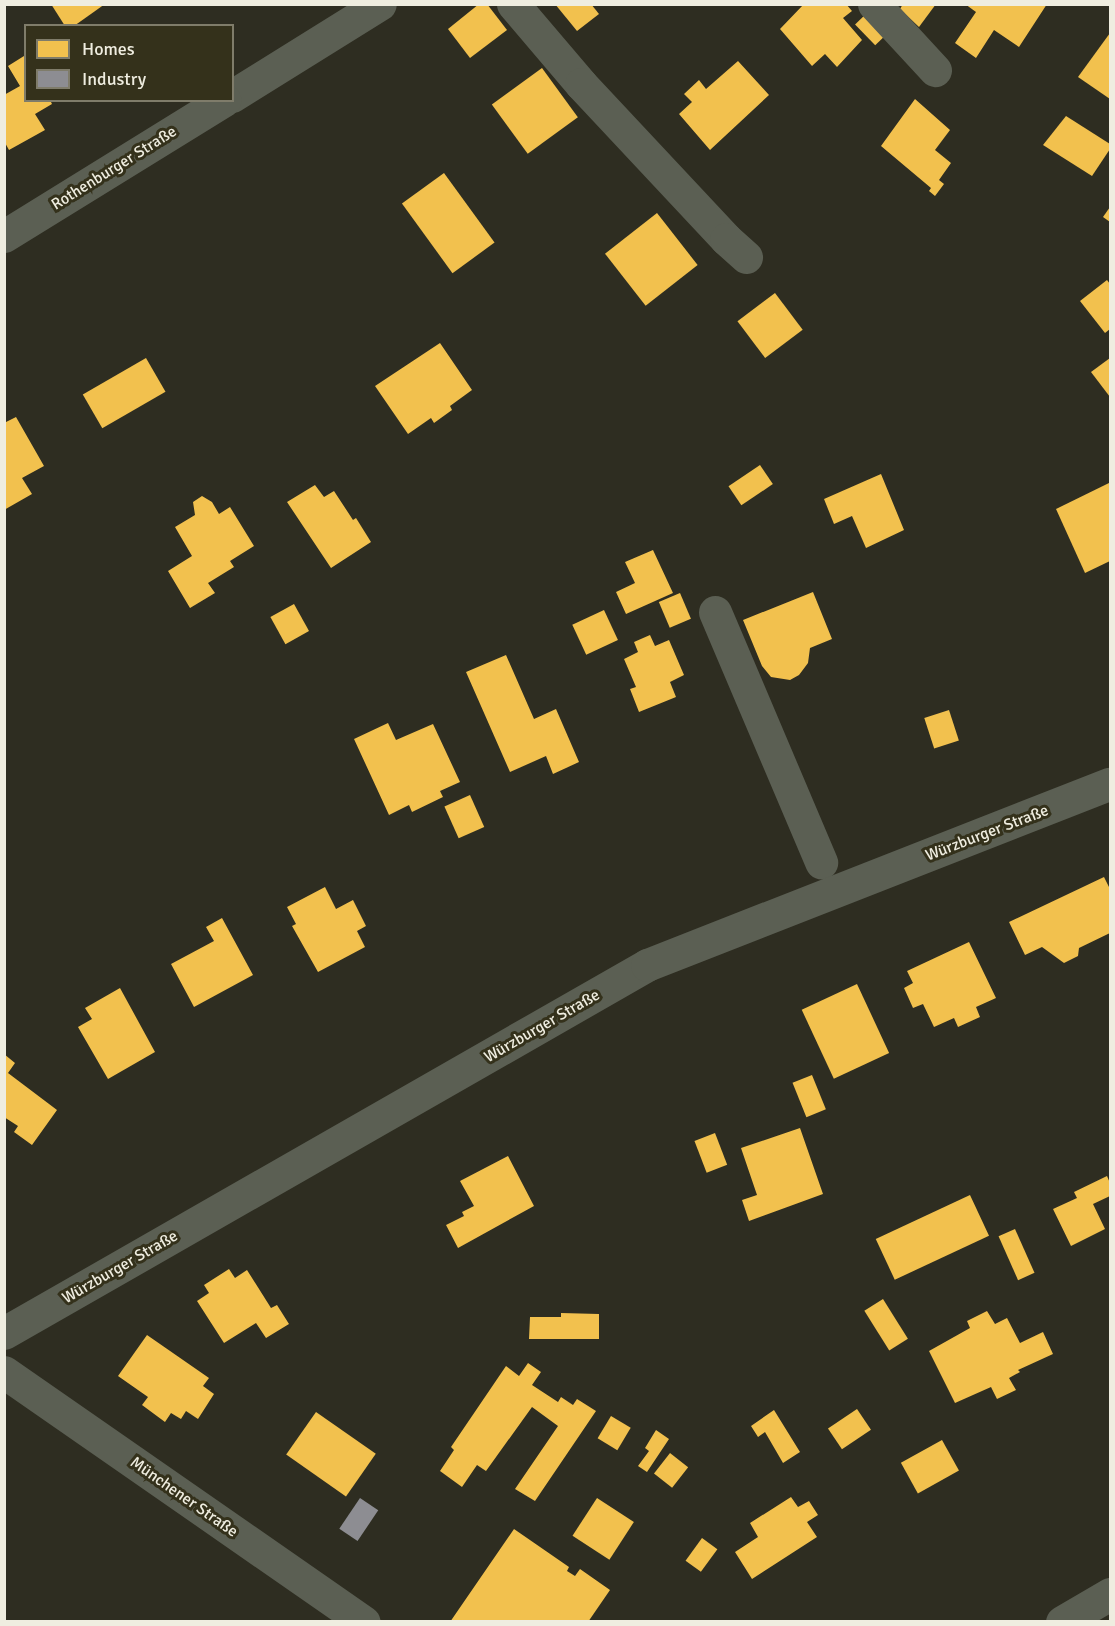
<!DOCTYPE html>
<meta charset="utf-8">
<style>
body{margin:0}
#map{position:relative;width:1115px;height:1626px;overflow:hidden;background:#2e2d21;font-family:Signika,sans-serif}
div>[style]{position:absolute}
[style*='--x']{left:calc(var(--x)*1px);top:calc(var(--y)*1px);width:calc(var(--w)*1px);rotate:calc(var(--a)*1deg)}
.homes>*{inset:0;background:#f2c14e;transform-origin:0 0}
.industry>*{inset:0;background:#8d8d92;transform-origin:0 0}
.minor>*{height:33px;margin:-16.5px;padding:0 16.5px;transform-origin:16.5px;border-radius:16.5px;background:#5b5f53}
span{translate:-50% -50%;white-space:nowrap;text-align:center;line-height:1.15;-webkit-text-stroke:6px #34311b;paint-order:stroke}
.street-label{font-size:16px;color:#efede0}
.frame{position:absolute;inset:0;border:6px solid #efede0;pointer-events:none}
.legend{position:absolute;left:24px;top:24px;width:210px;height:78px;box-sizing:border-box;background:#34311b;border:2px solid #7f7c6a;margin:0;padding:8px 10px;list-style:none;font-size:18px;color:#efede0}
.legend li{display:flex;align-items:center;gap:12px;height:30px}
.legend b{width:30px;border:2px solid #7f7c6a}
</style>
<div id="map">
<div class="homes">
<div style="clip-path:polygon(51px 4px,105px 4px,74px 26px,65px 26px)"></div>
<div style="clip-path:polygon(479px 4px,487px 4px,507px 30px,470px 58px,448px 29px)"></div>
<div style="clip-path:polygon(555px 4px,591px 4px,599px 14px,577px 31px)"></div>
<div style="clip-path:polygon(804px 4px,846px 4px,852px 11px,843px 18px,862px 40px,837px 67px,825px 54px,812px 66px,780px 29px)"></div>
<div style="clip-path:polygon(903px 4px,936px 4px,919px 27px,900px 9px)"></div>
<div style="clip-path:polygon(965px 4px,1047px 4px,1019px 47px,994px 30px,976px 58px,955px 43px,976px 12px)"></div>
<div style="left:868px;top:12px;width:29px;height:18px;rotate:46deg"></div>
<div style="clip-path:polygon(1110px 33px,1110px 99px,1078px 77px)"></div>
<div style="clip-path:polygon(24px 56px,26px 100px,50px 100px,52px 104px,35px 114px,45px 130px,9px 150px,4px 141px,4px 95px,20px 86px,8px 66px)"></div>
<div style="clip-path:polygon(738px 61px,769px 95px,710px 150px,679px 114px,692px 102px,684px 94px,699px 80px,706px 89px)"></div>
<div style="left:542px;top:68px;width:61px;height:62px;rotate:54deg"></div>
<div style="clip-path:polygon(915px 99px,950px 130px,935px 150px,951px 163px,939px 180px,944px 184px,935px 196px,929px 191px,931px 188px,881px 146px)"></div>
<div style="clip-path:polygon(1066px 116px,1110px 144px,1110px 149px,1092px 176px,1043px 145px)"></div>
<div style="left:444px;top:173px;width:86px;height:52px;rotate:54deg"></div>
<div style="clip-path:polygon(1110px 207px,1110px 222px,1103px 217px)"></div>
<div style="left:657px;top:213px;width:66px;height:66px;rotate:52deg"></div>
<div style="clip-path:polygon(1107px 280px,1110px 284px,1110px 329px,1105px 333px,1080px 301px)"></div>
<div style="left:775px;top:293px;width:46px;height:47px;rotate:53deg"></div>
<div style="clip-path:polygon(440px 343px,472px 390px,450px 406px,452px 410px,434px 423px,431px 418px,408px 434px,375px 386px)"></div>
<div style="left:146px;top:358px;width:39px;height:73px;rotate:60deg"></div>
<div style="clip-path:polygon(1110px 358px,1110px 397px,1091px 372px)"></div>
<div style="clip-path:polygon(16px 417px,44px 466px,22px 478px,32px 494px,4px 510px,4px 423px)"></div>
<div style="left:760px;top:465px;width:23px;height:38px;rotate:56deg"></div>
<div style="clip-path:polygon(881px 474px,904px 530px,866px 548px,852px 516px,834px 524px,824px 499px)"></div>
<div style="clip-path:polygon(1109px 483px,1110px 561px,1085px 573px,1056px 509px)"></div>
<div style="clip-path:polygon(315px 485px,324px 497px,334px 491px,353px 520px,356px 518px,371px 542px,331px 568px,287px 502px)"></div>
<div style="clip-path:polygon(202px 496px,212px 502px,219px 514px,230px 507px,254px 546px,230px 561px,234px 567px,208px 583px,215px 593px,190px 608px,168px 571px,192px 556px,175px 527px,195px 515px,193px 502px)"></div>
<div style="clip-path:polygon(653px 550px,673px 593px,626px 614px,616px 592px,635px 583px,625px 562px)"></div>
<div style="clip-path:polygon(813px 592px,832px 639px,810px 648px,808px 663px,799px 675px,790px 680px,771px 677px,762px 666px,743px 620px)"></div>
<div style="left:680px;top:593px;width:28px;height:23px;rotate:67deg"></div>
<div style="left:294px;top:604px;width:31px;height:27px;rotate:61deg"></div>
<div style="left:604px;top:610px;width:33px;height:35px;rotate:65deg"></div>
<div style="clip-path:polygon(650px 635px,655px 646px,669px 640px,684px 675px,670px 682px,676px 697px,639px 712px,630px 689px,636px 687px,624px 659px,638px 652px,634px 642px)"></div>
<div style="clip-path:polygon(506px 655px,534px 719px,556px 709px,579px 762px,553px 774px,546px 756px,510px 772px,466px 672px)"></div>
<div style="left:949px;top:710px;width:32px;height:26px;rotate:72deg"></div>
<div style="clip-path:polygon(388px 723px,396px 740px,433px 724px,460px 782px,440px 791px,443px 797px,412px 812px,409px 805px,389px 815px,354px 739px)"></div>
<div style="left:470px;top:795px;width:35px;height:28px;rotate:66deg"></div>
<div style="clip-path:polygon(1104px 877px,1110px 889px,1110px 933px,1079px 948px,1078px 956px,1064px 963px,1042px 947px,1025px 955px,1009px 922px)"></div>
<div style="clip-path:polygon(325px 887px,336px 909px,353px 900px,366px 926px,357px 931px,365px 947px,318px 972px,292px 926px,296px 924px,287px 907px)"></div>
<div style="clip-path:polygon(222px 918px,253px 975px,194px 1007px,171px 964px,214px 941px,206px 927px)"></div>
<div style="clip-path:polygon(969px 942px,996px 998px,976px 1007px,980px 1017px,958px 1027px,954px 1018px,934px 1027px,923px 1004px,913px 1008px,904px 988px,913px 983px,907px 971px)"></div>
<div style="left:857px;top:984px;width:76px;height:61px;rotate:65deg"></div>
<div style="clip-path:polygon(120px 988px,155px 1052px,108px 1079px,78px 1027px,92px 1019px,85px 1008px)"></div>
<div style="clip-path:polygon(4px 1054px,15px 1063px,8px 1073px,57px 1110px,32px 1145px,14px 1132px,18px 1126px,4px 1117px)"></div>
<div style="left:812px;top:1075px;width:37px;height:21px;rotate:68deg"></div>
<div style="clip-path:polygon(800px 1128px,823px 1194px,749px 1221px,742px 1200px,757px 1195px,741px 1148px)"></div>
<div style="left:715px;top:1133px;width:34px;height:22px;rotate:69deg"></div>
<div style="clip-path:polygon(508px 1156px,534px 1206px,458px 1248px,446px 1225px,464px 1216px,462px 1212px,474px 1206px,460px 1181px)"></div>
<div style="clip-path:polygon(1107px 1176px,1110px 1183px,1110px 1196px,1093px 1204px,1105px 1229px,1071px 1246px,1053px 1209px,1077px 1198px,1074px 1192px)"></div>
<div style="left:970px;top:1195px;width:45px;height:104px;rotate:65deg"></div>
<div style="left:1015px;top:1229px;width:48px;height:18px;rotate:66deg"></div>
<div style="clip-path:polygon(229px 1269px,235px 1278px,247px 1270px,271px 1308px,277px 1305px,289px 1324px,266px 1338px,256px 1323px,224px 1343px,197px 1301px,209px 1293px,204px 1285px)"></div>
<div style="left:883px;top:1299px;width:47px;height:22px;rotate:58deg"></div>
<div style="clip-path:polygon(987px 1311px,995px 1324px,1007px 1318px,1020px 1343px,1043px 1332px,1053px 1354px,1018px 1370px,1020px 1372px,1009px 1378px,1016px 1390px,997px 1399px,991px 1387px,955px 1403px,929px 1351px,970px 1328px,967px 1321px)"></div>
<div style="clip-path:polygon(561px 1313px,599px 1314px,599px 1339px,529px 1339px,530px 1317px,561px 1317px)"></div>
<div style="clip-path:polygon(147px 1335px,209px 1378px,203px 1386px,214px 1394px,198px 1419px,186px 1411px,181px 1419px,171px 1413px,165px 1422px,142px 1405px,148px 1397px,118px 1376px)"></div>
<div style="clip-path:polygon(528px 1363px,541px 1372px,532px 1385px,558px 1402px,561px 1397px,573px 1405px,577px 1399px,596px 1411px,535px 1501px,515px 1489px,558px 1426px,532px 1407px,486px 1471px,477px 1465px,462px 1487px,440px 1471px,454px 1450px,451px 1447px,506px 1366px,519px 1376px)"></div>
<div style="left:857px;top:1409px;width:25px;height:35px;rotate:56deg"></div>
<div style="clip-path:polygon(774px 1410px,800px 1452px,783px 1463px,765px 1432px,758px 1437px,751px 1426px)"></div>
<div style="left:316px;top:1412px;width:73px;height:52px;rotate:35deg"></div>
<div style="left:611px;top:1416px;width:23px;height:26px;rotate:31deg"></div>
<div style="clip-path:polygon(656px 1430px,669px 1439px,647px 1472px,638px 1466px,649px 1451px,645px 1448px)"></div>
<div style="left:942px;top:1440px;width:35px;height:47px;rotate:61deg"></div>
<div style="left:670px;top:1453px;width:23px;height:26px;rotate:38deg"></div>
<div style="clip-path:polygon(791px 1497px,798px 1507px,809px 1501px,818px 1515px,807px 1522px,817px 1537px,752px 1579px,735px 1552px,758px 1537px,750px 1523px)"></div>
<div style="left:597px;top:1498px;width:44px;height:45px;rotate:33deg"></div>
<div style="clip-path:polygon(514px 1529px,569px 1567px,567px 1571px,575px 1576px,580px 1569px,610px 1590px,588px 1622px,450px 1622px)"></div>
<div style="left:702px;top:1538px;width:19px;height:28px;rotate:36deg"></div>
</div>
<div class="industry">
<div style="left:360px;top:1498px;width:22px;height:37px;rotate:34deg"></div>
</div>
<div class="minor">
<div style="--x:513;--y:4;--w:105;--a:49.6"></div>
<div style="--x:581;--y:84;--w:212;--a:46.9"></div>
<div style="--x:726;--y:239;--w:27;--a:42"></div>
<div style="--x:874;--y:4;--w:90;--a:47.3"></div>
<div style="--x:232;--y:96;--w:174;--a:-31.9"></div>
<div style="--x:4;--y:236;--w:259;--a:-31.7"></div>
<div style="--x:715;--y:612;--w:272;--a:67"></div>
<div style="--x:4;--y:1333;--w:741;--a:-29.78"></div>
<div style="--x:647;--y:965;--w:497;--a:-21.4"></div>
<div style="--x:4;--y:1372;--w:438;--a:34.8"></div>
<div style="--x:1062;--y:1622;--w:56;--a:-30.3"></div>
</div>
<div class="street-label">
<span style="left:114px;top:168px;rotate:-32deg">Rothenburger Straße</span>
<span style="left:987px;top:833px;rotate:-21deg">Würzburger Straße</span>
<span style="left:542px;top:1026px;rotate:-30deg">Würzburger Straße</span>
<span style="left:120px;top:1267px;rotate:-30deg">Würzburger Straße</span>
<span style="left:184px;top:1497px;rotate:35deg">Münchener Straße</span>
</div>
<div class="frame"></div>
<ul class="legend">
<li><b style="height:16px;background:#f2c14e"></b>Homes</li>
<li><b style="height:16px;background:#8d8d92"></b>Industry</li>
</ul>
</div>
